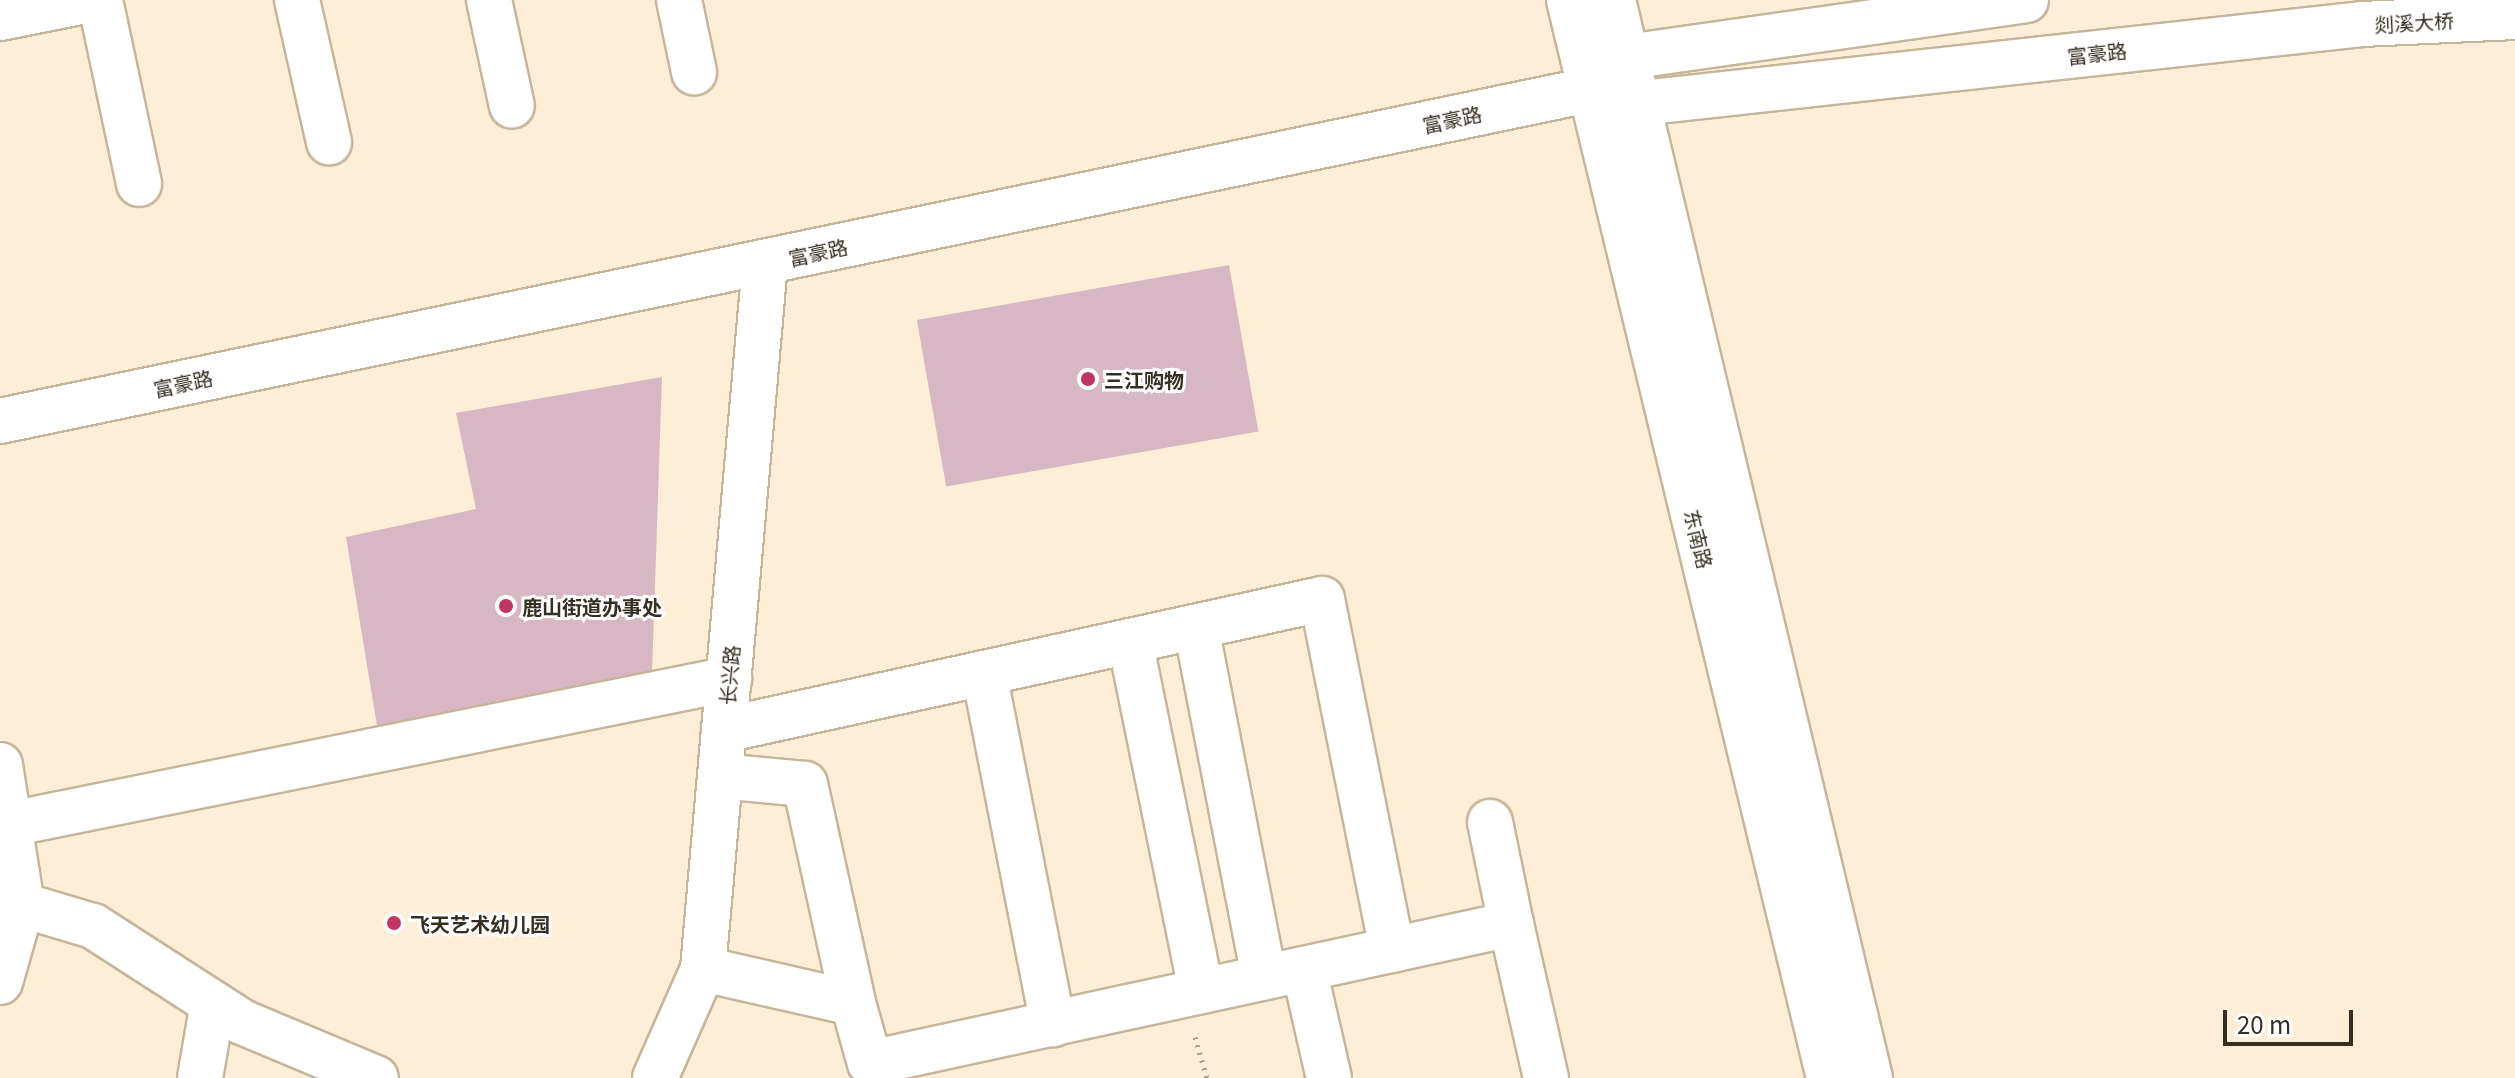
<!DOCTYPE html>
<meta charset="utf-8">
<style>
body{margin:0}
#map{position:relative;width:2515px;height:1078px;overflow:hidden;background:#fceed7;font-family:Georgia,"Noto Sans SC",serif}
div>[style]{position:absolute}
[style*='--x']{left:calc(var(--x)*1px);top:calc(var(--y)*1px);width:calc(var(--w)*1px);rotate:calc(var(--a)*1deg)}
.building>*{inset:0;background:#d8b7c5;transform-origin:0 0}
.path>*{height:5px;margin-top:-2.5px;transform-origin:0;background:repeating-linear-gradient(90deg,#aa9f8d 0 2px,transparent 0 8px)}
.roads{filter:drop-shadow(2px 0 #c5b599) drop-shadow(-2px 0 #c5b599) drop-shadow(0 2px #c5b599) drop-shadow(0 -2px #c5b599)}
.minor>*{height:44px;margin:-22px;padding:0 22px;transform-origin:22px;border-radius:22px;background:#fff}
.tertiary>*{height:44px;margin:-22px;padding:0 22px;transform-origin:22px;border-radius:22px;background:#fff}
.secondary>*{height:44px;margin:-22px;padding:0 22px;transform-origin:22px;border-radius:22px;background:#fff}
.dots>*{width:22px;height:22px;translate:-50% -50%;box-sizing:border-box;border:4px solid #fff;border-radius:50%}
span{translate:-50% -50%;white-space:nowrap;text-align:center;line-height:1.15;-webkit-text-stroke:6px #fff;paint-order:stroke}
.street-label{font-size:20px;color:#352e23}
.poi-label{font-size:20px;color:#352e23;font-weight:700}
.left{translate:0 -50%;text-align:left}
.scale{position:absolute;left:2223px;top:1010px;width:130px;height:36px;box-sizing:border-box;border:4px solid #352e23;border-top:0;padding-left:10px;font-size:24px;line-height:28px;white-space:nowrap;color:#352e23;-webkit-text-stroke:6px #fff;paint-order:stroke}
</style>
<div id="map">
<div class="building">
<div style="left:1229px;top:265px;width:169px;height:317px;rotate:80deg"></div>
<div style="clip-path:polygon(662px 377px,652px 674px,378px 732px,346px 537px,476px 509px,456px 413px)"></div>
</div>
<div class="path">
<div style="--x:1195;--y:1037;--w:43;--a:73.7"></div>
</div>
<div class="roads">
<div class="minor">
<div style="--x:100;--y:0;--w:188;--a:78"></div>
<div style="--x:297;--y:0;--w:146;--a:77.3"></div>
<div style="--x:489;--y:0;--w:108;--a:77.8"></div>
<div style="--x:679;--y:0;--w:74;--a:78.2"></div>
<div style="--x:0;--y:18;--w:93;--a:-11.2"></div>
<div style="--x:1196;--y:627;--w:357;--a:79"></div>
<div style="--x:1130;--y:641;--w:357;--a:78.5"></div>
<div style="--x:984;--y:673;--w:358;--a:78.9"></div>
<div style="--x:724;--y:730;--w:612;--a:-12.36"></div>
<div style="--x:1322;--y:599;--w:358;--a:78.7"></div>
<div style="--x:0;--y:765;--w:142;--a:81.1"></div>
<div style="--x:22;--y:905;--w:80;--a:105.9"></div>
<div style="--x:720;--y:776;--w:85;--a:5.4"></div>
<div style="--x:805;--y:784;--w:224;--a:77.6"></div>
<div style="--x:1490;--y:822;--w:104;--a:78.4"></div>
<div style="--x:0;--y:826;--w:744;--a:-11.4"></div>
<div style="--x:22;--y:905;--w:74;--a:16.5"></div>
<div style="--x:93;--y:926;--w:177;--a:32.8"></div>
<div style="--x:242;--y:1022;--w:145;--a:22.7"></div>
<div style="--x:703;--y:969;--w:154;--a:12.8"></div>
<div style="--x:853;--y:1003;--w:62;--a:74.2"></div>
<div style="--x:870;--y:1063;--w:656;--a:-12.24"></div>
<div style="--x:1511;--y:924;--w:158;--a:77.2"></div>
<div style="--x:1304;--y:969;--w:112;--a:77.1"></div>
<div style="--x:200;--y:1078;--w:76;--a:-80.2"></div>
<div style="--x:655;--y:1078;--w:119;--a:-66.2"></div>
<div style="--x:703;--y:969;--w:709;--a:-84.98"></div>
</div>
<div class="tertiary">
<div style="--x:0;--y:421;--w:1662;--a:-11.77"></div>
</div>
<div class="secondary">
<div style="--x:1569;--y:0;--w:1109;--a:76.44"></div>
<div style="--x:1613;--y:0;--w:1108;--a:76.59"></div>
<div style="--x:1627;--y:57;--w:403;--a:-8.1"></div>
<div style="--x:1641;--y:103;--w:725;--a:-6.25"></div>
<div style="--x:2362;--y:24;--w:153;--a:-2.6"></div>
</div>
</div>
<div class="dots">
<div style="left:1088px;top:379px;background:#c23462"></div>
<div style="left:506px;top:606px;background:#c23462"></div>
<div style="left:394px;top:923px;background:#c23462"></div>
</div>
<div class="street-label">
<span style="left:2414px;top:22px;rotate:-3deg">剡溪大桥</span>
<span style="left:2097px;top:53px;rotate:-6deg">富豪路</span>
<span style="left:1452px;top:119px;rotate:-12deg">富豪路</span>
<span style="left:818px;top:252px;rotate:-12deg">富豪路</span>
<span style="left:183px;top:383px;rotate:-12deg">富豪路</span>
<span style="left:1699px;top:539px;rotate:76deg">东南路</span>
<span style="left:729px;top:675px;rotate:-85deg">长兴路</span>
</div>
<div class="poi-label">
<span class="left" style="left:1104px;top:379px">三江购物</span>
<span class="left" style="left:522px;top:606px">鹿山街道办事处</span>
<span class="left" style="left:410px;top:923px">飞天艺术幼儿园</span>
</div>
<div class="scale">20 m</div>
</div>
